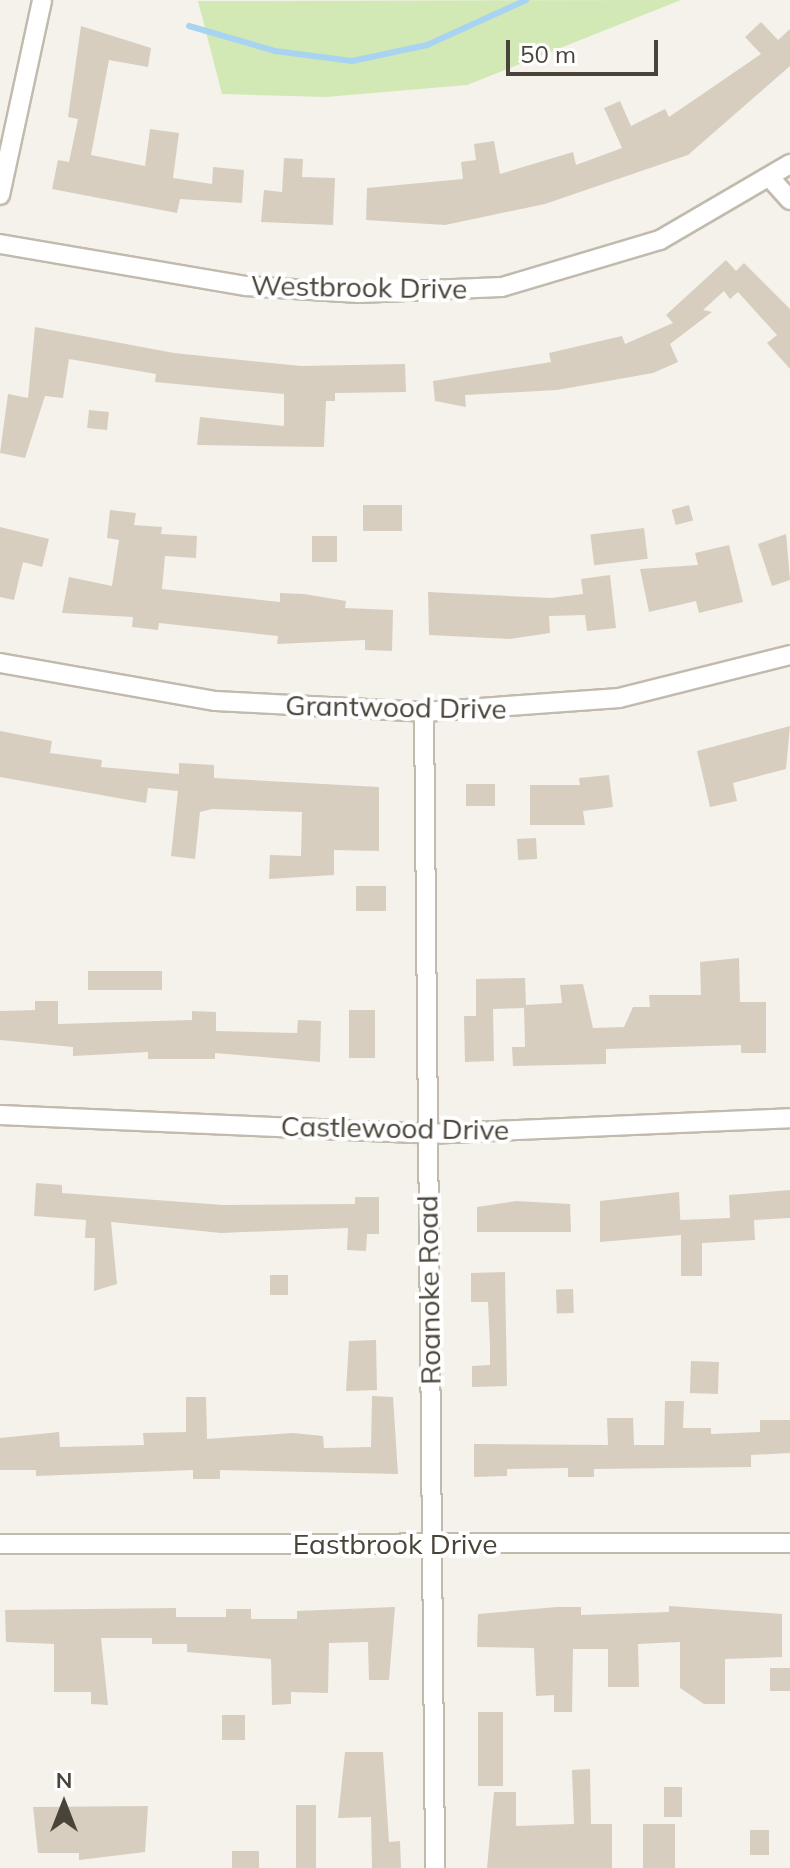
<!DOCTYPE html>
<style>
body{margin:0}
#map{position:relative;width:790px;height:1868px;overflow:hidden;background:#f5f2eb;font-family:Mulish,sans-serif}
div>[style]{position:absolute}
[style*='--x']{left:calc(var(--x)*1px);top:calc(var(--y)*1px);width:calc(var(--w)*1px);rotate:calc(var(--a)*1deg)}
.green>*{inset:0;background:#d2e9b5}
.stream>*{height:6px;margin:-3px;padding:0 3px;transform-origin:3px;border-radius:3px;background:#a9d4f1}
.building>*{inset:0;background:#d7cec0;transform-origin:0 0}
.roads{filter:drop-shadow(2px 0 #c1baad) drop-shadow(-2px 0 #c1baad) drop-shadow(0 2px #c1baad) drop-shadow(0 -2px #c1baad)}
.street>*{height:18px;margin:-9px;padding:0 9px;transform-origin:9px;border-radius:9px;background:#fff}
span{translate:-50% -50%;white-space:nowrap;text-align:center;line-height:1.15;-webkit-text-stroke:8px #fff;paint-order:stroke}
.street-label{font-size:28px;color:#4a4339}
.north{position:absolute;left:24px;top:1764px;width:80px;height:80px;-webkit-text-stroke:6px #fff;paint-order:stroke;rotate:0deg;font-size:22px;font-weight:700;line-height:32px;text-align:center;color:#4a4339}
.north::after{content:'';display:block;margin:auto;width:28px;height:36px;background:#4a4339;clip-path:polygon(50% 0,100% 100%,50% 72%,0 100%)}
.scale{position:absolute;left:506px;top:40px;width:152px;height:36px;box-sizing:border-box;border:4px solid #4a4339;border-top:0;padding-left:10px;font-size:24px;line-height:28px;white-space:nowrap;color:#4a4339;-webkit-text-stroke:6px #fff;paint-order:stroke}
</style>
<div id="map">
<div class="green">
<div style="clip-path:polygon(681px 0,467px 85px,326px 97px,222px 94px,198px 1px)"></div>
</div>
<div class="stream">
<div style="--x:189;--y:26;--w:90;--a:16.2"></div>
<div style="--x:275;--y:51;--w:78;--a:7.4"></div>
<div style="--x:352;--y:61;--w:77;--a:-12"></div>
<div style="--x:427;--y:45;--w:109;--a:-24.4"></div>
</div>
<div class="building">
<div style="clip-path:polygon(761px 22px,778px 40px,790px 29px,790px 66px,688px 155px,545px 204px,445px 225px,366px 220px,367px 188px,463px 179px,461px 162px,476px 160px,474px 144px,494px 141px,500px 174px,573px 152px,576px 165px,622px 148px,604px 108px,620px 101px,631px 126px,665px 109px,669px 117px,761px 54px,745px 37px)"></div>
<div style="clip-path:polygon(81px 26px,151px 48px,148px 67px,109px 60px,91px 155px,145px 166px,150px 129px,179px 133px,173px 178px,212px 184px,213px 167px,244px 170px,242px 203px,180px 199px,177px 213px,52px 189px,58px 160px,69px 162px,78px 119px,68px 117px)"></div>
<div style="clip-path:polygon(284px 158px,303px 159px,302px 177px,335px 178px,333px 225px,261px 222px,264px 190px,282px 192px)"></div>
<div style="clip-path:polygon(726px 260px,736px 271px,744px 263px,790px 309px,790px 369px,767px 343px,777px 335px,738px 292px,730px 299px,724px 291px,703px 310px,712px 312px,670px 344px,678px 362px,653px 373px,557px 390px,465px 395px,466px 407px,435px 401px,433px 381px,551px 362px,549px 353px,622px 336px,625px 344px,673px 323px,666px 315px)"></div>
<div style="clip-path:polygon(35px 327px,174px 353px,301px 366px,405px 364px,406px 392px,335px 393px,335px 401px,326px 401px,324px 447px,197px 445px,200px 417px,284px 426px,284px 394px,155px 382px,156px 374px,69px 359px,63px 398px,45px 396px,25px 458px,0 453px,8px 394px,28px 398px)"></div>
<div style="left:89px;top:410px;width:20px;height:18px;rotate:6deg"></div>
<div style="left:402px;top:505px;width:26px;height:39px;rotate:90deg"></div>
<div style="left:689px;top:505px;width:16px;height:18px;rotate:75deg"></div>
<div style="clip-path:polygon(110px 510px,136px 513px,134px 525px,162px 527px,161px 534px,197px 536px,196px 558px,165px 556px,162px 589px,280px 602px,280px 593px,304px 594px,346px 601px,345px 608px,393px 610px,392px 651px,365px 650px,365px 640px,277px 644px,278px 636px,159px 623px,158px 630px,132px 627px,133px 617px,62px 613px,69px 577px,112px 586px,119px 540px,107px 538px)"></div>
<div style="clip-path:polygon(0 527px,49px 539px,42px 567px,23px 562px,14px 600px,0 597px)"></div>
<div style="left:644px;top:528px;width:31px;height:54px;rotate:83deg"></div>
<div style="clip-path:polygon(786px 534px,790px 580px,772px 586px,758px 544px)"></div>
<div style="left:312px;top:536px;width:25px;height:26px"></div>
<div style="clip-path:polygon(729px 545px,743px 602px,699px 613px,696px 601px,649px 612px,640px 569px,698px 565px,695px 553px)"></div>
<div style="clip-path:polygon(610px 575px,616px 628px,587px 631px,585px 615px,549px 616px,550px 633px,510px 639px,429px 635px,428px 592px,551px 598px,583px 594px,581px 579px)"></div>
<div style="clip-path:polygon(790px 726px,786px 769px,733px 783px,737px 801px,710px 807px,697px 751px)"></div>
<div style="clip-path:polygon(0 731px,52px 741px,50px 753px,102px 760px,101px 767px,179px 774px,179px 763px,214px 765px,214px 778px,379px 787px,379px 851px,334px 850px,334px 875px,269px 879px,270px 855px,301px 856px,302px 812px,212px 809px,200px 812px,195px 859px,171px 856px,178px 791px,148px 788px,146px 803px,0 777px)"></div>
<div style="clip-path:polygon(609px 775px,613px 807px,583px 811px,585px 825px,530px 825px,530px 785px,580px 785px,579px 778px)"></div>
<div style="left:495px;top:784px;width:22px;height:29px;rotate:90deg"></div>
<div style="left:536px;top:838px;width:21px;height:19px;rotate:87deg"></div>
<div style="left:356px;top:886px;width:30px;height:25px"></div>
<div style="clip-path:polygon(739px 958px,740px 1002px,766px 1002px,766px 1053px,741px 1053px,741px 1045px,606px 1049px,606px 1064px,513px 1066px,512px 1047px,525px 1047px,524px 1008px,493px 1009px,494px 1061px,465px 1062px,464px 1016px,476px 1016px,476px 979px,525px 978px,526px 1005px,562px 1003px,560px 985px,583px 984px,593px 1028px,624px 1027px,633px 1007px,650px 1007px,649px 995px,701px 995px,700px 962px)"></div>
<div style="left:162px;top:971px;width:19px;height:74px;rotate:90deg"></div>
<div style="clip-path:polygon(35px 1001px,58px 1001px,58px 1024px,192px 1020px,192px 1011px,216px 1012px,216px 1031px,297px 1033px,298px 1020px,321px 1021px,320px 1062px,215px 1053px,215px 1059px,148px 1059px,148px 1052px,73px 1056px,73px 1047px,0 1040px,0 1011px,35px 1010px)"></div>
<div style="left:349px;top:1010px;width:26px;height:48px"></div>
<div style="clip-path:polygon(36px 1183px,62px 1185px,62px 1193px,223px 1205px,355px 1204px,355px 1197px,379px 1197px,379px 1234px,367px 1234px,366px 1251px,347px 1250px,348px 1228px,221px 1233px,111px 1222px,117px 1284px,94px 1291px,95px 1238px,85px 1238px,86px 1220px,34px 1216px)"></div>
<div style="clip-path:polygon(790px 1190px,790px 1218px,754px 1220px,755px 1240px,702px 1243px,702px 1276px,681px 1276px,681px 1235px,600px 1242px,600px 1201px,679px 1192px,681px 1235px,680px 1220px,730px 1218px,729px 1195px)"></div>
<div style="clip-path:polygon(516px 1201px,570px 1204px,571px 1232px,477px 1232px,477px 1207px)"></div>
<div style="clip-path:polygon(505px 1272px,507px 1386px,472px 1387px,472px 1366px,490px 1365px,490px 1346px,488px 1302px,471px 1302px,471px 1273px)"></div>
<div style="left:270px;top:1275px;width:18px;height:20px"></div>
<div style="left:573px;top:1289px;width:24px;height:17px;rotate:88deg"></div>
<div style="clip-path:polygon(376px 1340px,377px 1390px,346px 1391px,349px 1341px)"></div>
<div style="left:691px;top:1361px;width:28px;height:32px;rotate:2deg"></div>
<div style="clip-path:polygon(372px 1396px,393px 1397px,398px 1474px,220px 1470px,220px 1479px,193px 1479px,193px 1470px,36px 1476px,36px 1470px,0 1470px,0 1438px,59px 1432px,60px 1447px,144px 1445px,143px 1433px,186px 1432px,186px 1397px,206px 1397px,207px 1439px,293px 1433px,323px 1436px,324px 1448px,371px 1447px)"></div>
<div style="clip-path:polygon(665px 1401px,684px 1401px,683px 1428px,711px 1428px,711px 1434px,760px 1432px,760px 1420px,790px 1420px,790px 1453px,751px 1455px,751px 1467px,594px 1469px,594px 1477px,568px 1477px,568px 1468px,507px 1469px,507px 1476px,474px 1477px,474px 1444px,608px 1445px,607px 1418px,633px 1418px,634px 1445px,664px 1445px)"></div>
<div style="clip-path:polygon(669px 1606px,782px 1614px,782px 1657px,725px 1659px,725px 1704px,704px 1704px,680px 1688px,680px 1642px,638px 1644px,639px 1687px,608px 1687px,608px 1649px,573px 1649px,572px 1712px,554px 1712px,554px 1695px,536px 1696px,534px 1648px,477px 1647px,478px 1614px,557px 1607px,581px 1607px,581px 1615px,669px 1612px)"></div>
<div style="clip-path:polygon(395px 1607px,389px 1680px,369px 1680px,368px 1642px,329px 1643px,328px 1693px,291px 1692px,291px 1704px,272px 1705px,271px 1659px,187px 1652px,187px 1644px,152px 1644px,152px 1638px,101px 1638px,108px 1705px,91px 1704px,91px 1692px,54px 1692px,54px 1644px,6px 1642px,5px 1610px,176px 1608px,176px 1617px,226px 1617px,226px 1609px,251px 1609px,251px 1619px,297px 1619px,297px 1611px)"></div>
<div style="left:790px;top:1668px;width:23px;height:20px;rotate:90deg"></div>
<div style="left:478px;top:1712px;width:25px;height:74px"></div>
<div style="left:222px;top:1715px;width:23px;height:25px"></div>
<div style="clip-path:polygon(345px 1752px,383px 1752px,389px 1842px,400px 1841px,401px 1868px,372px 1868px,371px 1817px,338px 1818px)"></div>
<div style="clip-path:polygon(590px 1769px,591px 1824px,612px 1824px,612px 1868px,487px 1868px,494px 1792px,516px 1792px,516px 1826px,574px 1824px,572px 1770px)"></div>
<div style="left:664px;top:1787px;width:18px;height:30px"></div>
<div style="left:296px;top:1805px;width:20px;height:63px"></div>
<div style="clip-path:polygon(148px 1806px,145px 1852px,79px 1860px,79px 1853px,38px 1853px,33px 1807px)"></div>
<div style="left:643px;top:1824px;width:32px;height:44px"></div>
<div style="left:750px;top:1830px;width:19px;height:25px"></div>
<div style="left:259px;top:1851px;width:17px;height:27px;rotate:90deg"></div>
</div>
<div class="roads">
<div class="street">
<div style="--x:772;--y:180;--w:27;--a:48"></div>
<div style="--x:0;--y:195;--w:199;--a:-77.8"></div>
<div style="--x:0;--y:244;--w:250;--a:9.7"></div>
<div style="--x:246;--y:286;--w:113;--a:3.5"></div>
<div style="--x:359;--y:293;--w:143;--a:-2.4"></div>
<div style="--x:502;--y:287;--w:165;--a:-16.6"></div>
<div style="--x:660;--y:240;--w:151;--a:-30.3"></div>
<div style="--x:0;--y:663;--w:219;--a:10"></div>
<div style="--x:216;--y:701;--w:208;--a:3"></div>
<div style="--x:424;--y:712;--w:196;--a:-4.1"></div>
<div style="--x:619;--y:698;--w:176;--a:-14.1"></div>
<div style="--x:424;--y:712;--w:1156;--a:89.45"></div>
<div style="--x:0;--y:1115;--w:427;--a:2.5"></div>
<div style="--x:427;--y:1134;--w:363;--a:-2.5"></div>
<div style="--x:0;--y:1544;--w:790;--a:-0.07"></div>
</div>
</div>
<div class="street-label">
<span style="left:359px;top:287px;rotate:1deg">Westbrook Drive</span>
<span style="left:396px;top:707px;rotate:1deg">Grantwood Drive</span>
<span style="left:395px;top:1128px;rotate:1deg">Castlewood Drive</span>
<span style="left:429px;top:1290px;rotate:-91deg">Roanoke Road</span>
<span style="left:395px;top:1544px">Eastbrook Drive</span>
</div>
<div class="north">N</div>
<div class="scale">50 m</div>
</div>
